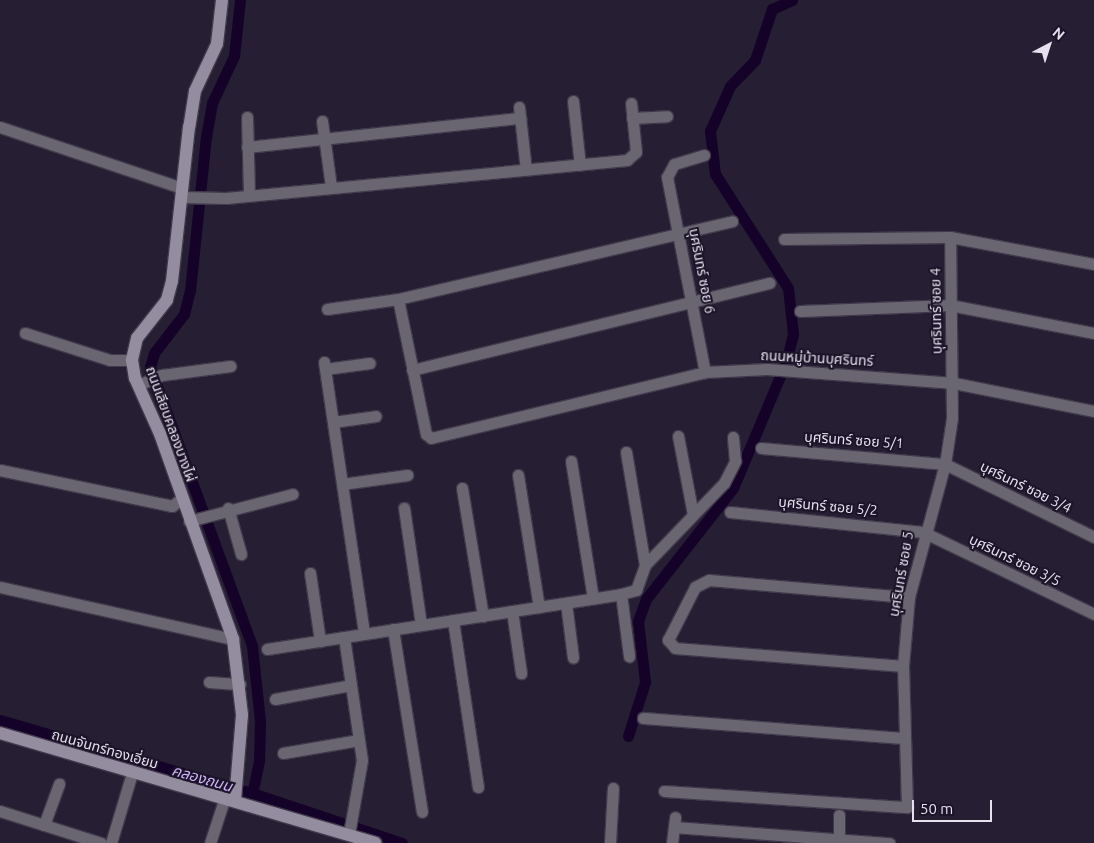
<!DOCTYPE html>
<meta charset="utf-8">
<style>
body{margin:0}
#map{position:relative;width:1094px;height:843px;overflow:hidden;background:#261e32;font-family:Ubuntu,"Noto Sans Thai",sans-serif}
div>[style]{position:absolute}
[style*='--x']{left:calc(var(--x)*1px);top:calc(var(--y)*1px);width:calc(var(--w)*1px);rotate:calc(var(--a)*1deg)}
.canal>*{height:11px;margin:-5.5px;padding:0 5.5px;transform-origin:5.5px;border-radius:5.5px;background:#150229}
.roads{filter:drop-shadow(1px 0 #41394c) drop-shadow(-1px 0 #41394c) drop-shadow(0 1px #41394c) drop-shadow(0 -1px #41394c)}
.street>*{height:11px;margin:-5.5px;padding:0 5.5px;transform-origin:5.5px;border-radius:5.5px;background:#6a6671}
.secondary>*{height:12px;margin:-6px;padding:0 6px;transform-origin:6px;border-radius:6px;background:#938d9f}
span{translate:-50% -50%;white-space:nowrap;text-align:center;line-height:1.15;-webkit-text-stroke:4px #1c1428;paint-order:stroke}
.street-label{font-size:14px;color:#e6e1ef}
.water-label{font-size:15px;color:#cfb3fd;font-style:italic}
.north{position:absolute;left:1024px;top:20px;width:50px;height:50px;-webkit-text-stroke:4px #1c1428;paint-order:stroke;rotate:40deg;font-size:14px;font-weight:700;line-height:20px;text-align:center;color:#e6e1ef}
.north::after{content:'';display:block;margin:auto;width:18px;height:22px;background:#e6e1ef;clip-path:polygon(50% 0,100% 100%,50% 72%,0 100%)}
.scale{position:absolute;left:912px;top:800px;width:80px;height:22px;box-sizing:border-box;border:2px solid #e6e1ef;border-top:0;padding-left:6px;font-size:15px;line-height:18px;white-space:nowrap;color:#e6e1ef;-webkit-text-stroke:4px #1c1428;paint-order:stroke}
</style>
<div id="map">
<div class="canal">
<div style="--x:240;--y:0;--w:56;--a:96.1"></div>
<div style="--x:234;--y:56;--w:52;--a:115.1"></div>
<div style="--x:212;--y:103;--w:34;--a:100"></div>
<div style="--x:206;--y:136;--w:155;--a:95.9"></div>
<div style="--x:190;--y:290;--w:25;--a:104"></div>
<div style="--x:184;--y:314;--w:49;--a:127.6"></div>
<div style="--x:154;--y:353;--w:15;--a:106"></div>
<div style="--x:150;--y:367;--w:297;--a:69.9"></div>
<div style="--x:252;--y:646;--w:75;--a:83.9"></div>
<div style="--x:260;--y:721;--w:40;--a:91.4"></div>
<div style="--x:259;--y:761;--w:33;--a:102"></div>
<div style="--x:0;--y:720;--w:262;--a:16.2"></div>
<div style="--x:252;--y:793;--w:158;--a:18.4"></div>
<div style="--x:628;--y:736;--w:57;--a:-72.5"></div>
<div style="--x:645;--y:682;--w:61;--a:-96.5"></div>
<div style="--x:638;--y:621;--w:23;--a:-70"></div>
<div style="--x:646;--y:599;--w:141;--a:-51.9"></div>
<div style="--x:733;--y:488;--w:137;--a:-67.2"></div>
<div style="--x:786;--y:362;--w:29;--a:-76"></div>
<div style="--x:793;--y:334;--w:46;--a:-96.2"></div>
<div style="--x:788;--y:288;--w:135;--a:-122.6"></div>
<div style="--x:715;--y:174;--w:43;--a:-96.6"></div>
<div style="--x:710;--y:131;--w:49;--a:-66"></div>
<div style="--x:730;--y:86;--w:36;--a:-46"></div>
<div style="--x:755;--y:60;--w:54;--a:-71.6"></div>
<div style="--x:772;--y:9;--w:22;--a:-24"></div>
</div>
<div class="roads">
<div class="street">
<div style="--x:573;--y:101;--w:64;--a:83.8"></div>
<div style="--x:519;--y:107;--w:63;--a:83.7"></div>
<div style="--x:247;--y:117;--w:77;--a:88.5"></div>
<div style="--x:632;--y:118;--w:35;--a:-3"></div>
<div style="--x:322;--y:121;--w:67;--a:82.2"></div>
<div style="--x:0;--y:127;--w:192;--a:18.5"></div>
<div style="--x:247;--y:147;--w:275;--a:-6.1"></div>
<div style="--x:704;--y:155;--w:31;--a:163"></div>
<div style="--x:674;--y:164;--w:15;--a:118"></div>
<div style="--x:667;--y:177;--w:199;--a:79"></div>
<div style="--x:181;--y:197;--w:45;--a:1.3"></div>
<div style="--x:226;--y:198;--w:403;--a:-5.4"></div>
<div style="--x:627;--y:160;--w:12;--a:-42"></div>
<div style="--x:636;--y:152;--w:49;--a:-95.8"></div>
<div style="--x:784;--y:239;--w:166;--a:-0.7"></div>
<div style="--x:950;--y:237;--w:147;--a:10.6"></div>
<div style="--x:398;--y:299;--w:138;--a:78.3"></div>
<div style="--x:426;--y:434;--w:6;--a:39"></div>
<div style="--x:431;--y:438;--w:282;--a:-13.5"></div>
<div style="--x:705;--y:372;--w:62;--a:-2.8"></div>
<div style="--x:767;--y:369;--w:188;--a:4.3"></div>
<div style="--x:954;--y:383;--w:143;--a:11.3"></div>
<div style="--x:327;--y:309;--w:72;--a:-8"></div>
<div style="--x:398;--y:299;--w:343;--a:-13.1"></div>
<div style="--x:800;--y:311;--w:150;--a:-2.3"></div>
<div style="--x:950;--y:305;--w:147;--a:11"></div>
<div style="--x:25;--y:333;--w:89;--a:17.6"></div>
<div style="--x:110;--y:360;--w:22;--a:0"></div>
<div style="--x:324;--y:362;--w:275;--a:81.6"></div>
<div style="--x:325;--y:369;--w:45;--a:-7.6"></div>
<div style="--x:412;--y:370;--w:368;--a:-13.7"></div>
<div style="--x:138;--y:385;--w:26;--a:-23"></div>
<div style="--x:162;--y:375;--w:69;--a:-7.5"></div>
<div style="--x:333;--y:422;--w:43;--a:-7.9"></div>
<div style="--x:678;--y:436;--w:80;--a:79.2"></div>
<div style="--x:761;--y:448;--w:185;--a:5"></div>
<div style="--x:945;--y:464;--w:166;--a:26.1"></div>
<div style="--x:626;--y:452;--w:115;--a:80.5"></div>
<div style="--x:571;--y:461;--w:139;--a:80.9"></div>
<div style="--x:0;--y:470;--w:176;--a:11.8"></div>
<div style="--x:172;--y:506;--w:13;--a:-39"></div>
<div style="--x:518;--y:475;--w:134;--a:81"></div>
<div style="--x:342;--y:484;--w:66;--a:-7.9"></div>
<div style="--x:462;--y:488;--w:130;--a:80.7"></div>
<div style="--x:228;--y:508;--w:48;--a:74.2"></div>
<div style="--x:404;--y:508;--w:118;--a:81.7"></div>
<div style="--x:730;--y:512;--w:194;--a:5.9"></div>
<div style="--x:923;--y:532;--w:190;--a:25.6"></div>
<div style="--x:189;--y:521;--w:107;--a:-14.6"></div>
<div style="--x:310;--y:573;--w:69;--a:81.6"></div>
<div style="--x:0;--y:587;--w:239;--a:12.6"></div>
<div style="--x:621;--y:594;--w:16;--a:-15"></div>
<div style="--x:636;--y:590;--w:27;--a:-70"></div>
<div style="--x:645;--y:565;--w:114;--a:-46.1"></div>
<div style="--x:724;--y:483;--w:25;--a:-63"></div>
<div style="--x:735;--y:461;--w:24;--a:-95"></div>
<div style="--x:566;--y:603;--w:55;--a:82.7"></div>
<div style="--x:512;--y:611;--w:63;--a:81.7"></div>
<div style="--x:453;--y:620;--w:169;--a:81.5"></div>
<div style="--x:393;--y:629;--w:185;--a:81"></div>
<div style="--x:344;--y:637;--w:124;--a:81.7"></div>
<div style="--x:362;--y:760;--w:75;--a:100"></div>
<div style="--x:267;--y:649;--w:358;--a:-8.8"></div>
<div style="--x:621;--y:594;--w:63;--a:82.6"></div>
<div style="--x:903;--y:666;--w:229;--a:-175.5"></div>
<div style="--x:675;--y:648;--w:11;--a:-131"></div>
<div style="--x:668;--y:640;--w:59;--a:-63"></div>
<div style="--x:695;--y:587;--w:16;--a:-27"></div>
<div style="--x:709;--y:580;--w:201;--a:4.9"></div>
<div style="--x:209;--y:682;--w:31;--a:4"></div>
<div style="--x:275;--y:699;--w:77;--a:-10.4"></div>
<div style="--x:643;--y:718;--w:261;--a:4.4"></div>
<div style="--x:283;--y:753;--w:77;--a:-9.7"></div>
<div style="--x:664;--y:791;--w:244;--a:3.8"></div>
<div style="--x:907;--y:807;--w:141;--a:-91.6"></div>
<div style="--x:903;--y:666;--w:69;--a:-85"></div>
<div style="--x:909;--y:597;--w:138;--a:-74.9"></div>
<div style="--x:945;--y:464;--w:47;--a:-81.3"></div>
<div style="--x:952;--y:418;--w:181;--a:-90.6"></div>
<div style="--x:0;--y:811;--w:106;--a:17.6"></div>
<div style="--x:44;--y:825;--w:44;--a:-69.9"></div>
<div style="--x:674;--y:827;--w:216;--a:4.3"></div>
<div style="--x:839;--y:839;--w:24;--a:-90"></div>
<div style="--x:111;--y:843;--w:73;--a:-73.3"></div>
<div style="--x:210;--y:843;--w:48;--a:-71.9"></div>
<div style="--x:610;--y:843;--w:55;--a:-86.9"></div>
<div style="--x:672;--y:843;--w:26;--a:-83"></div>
</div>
<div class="secondary">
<div style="--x:222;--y:0;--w:44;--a:96.5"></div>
<div style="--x:217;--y:44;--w:52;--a:115.1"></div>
<div style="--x:195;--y:91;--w:36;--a:99"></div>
<div style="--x:189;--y:127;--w:155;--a:96.3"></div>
<div style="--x:172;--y:281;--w:20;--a:105"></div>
<div style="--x:167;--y:300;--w:48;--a:128.3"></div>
<div style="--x:137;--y:338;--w:23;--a:103"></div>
<div style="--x:132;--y:360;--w:18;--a:81"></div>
<div style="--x:135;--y:378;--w:61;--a:65.9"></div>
<div style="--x:160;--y:434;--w:218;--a:70.4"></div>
<div style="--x:233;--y:639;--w:77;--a:83.2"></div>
<div style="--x:242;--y:715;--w:85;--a:94.7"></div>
<div style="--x:0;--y:733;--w:391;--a:16.3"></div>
</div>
</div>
<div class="street-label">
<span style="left:702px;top:271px;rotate:79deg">บุศรินทร์ ซอย 6</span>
<span style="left:936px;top:311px;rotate:-91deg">บุศรินทร์ ซอย 4</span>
<span style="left:817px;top:358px;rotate:3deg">ถนนหมู่บ้านบุศรินทร์</span>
<span style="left:171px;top:424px;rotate:70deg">ถนนเลียบคลองบางไผ่</span>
<span style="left:854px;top:440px;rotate:4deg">บุศรินทร์ ซอย 5/1</span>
<span style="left:1026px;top:487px;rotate:26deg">บุศรินทร์ ซอย 3/4</span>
<span style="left:828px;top:506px;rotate:5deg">บุศรินทร์ ซอย 5/2</span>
<span style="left:1015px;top:560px;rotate:26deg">บุศรินทร์ ซอย 3/5</span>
<span style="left:901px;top:574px;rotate:-80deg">บุศรินทร์ ซอย 5</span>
<span style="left:105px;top:749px;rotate:16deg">ถนนจันทร์ทองเอี่ยม</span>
</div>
<div class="water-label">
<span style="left:202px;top:778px;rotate:16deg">คลองถนน</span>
</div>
<div class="north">N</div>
<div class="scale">50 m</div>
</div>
